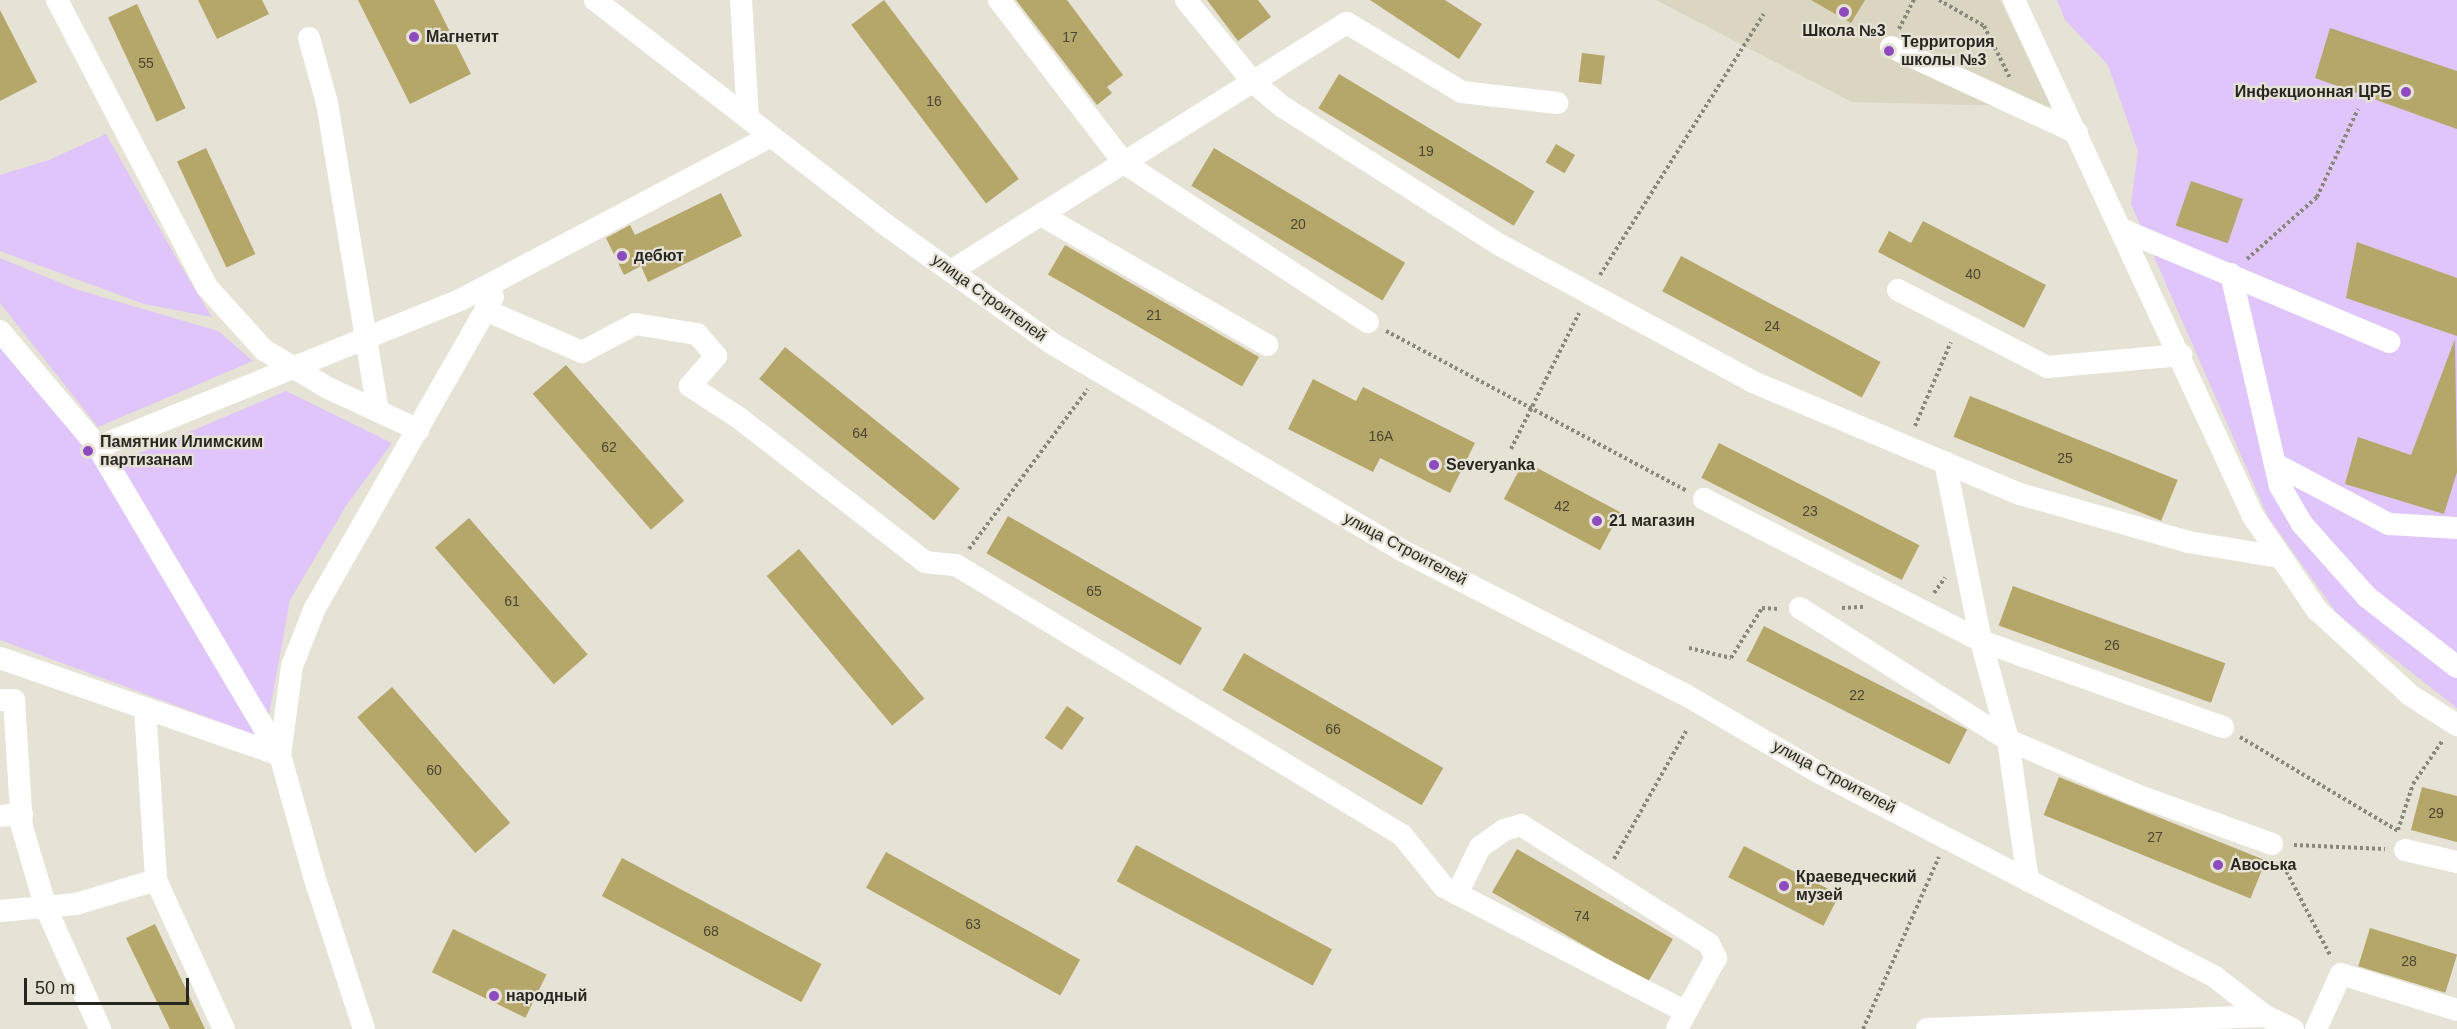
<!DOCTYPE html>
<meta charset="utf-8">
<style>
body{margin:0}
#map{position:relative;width:2457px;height:1029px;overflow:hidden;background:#e6e2d5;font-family:Helvetica,sans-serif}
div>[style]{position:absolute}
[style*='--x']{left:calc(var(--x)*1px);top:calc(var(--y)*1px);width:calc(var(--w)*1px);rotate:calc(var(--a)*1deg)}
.built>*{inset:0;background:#dbd6c1}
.green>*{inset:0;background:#dfc5f9}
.building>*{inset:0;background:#b5a669;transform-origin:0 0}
.path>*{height:4px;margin-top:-2px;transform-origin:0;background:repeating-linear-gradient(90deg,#8a877e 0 3px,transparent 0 6px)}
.minor>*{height:22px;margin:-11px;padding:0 11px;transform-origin:11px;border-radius:11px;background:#fff}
.dots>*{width:16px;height:16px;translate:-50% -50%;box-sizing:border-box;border:3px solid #e6e2d5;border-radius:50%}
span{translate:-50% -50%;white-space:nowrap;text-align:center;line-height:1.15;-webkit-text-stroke:4.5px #e6e2d5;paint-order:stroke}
.number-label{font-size:14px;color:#4b4633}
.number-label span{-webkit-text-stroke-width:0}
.poi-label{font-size:16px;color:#282621;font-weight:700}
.left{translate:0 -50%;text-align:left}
.right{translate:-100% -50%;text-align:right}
.street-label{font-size:16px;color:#282621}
.scale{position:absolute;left:24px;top:978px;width:165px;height:27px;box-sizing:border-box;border:3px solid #282621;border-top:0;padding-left:8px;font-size:18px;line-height:21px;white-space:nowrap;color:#282621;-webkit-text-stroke:4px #e6e2d5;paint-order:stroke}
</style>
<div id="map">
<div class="built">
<div style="clip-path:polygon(1656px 0,2000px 0,2052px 107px,1852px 102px)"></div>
</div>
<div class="green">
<div style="clip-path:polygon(2057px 0,2457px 0,2457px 708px,2338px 615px,2268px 517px,2131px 204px,2138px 151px,2108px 65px,2065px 20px)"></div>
<div style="clip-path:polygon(106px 134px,182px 268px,212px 317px,144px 304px,0 251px,0 175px,49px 160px)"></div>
<div style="clip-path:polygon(0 258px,75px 289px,218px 331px,253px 361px,98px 427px,0 303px)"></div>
<div style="clip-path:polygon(0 347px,95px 457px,258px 736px,0 640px)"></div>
<div style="clip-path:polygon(286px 391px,392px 443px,346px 506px,290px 600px,268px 720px,118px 462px)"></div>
</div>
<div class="building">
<div style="clip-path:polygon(198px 0,262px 0,269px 14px,217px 39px)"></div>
<div style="clip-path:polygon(358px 0,434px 0,471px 74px,410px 104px)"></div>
<div style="left:884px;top:0;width:224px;height:41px;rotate:53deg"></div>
<div style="clip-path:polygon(1016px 0,1067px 0,1123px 75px,1107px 87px,1112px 93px,1097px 105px)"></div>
<div style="clip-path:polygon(1207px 0,1258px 0,1271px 17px,1238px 41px)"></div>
<div style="clip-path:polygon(1370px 0,1445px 0,1482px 24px,1459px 59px)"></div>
<div style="clip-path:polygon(1811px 0,1865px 0,1851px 23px)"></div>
<div style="left:137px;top:4px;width:115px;height:32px;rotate:65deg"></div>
<div style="clip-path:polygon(0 10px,37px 82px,0 101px)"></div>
<div style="clip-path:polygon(2330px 28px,2457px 71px,2457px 129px,2315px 78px)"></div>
<div style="left:1582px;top:53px;width:23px;height:29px;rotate:7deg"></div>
<div style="left:1339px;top:74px;width:228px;height:40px;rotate:31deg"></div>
<div style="left:1556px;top:144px;width:22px;height:21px;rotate:30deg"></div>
<div style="left:206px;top:148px;width:117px;height:32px;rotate:65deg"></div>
<div style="left:1214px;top:148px;width:223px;height:44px;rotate:31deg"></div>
<div style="left:2191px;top:181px;width:55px;height:47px;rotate:19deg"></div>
<div style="clip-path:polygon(721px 193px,742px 236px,648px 282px,641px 266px,624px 275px,606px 238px,630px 225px,635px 235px)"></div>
<div style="clip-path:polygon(1923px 221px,2046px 285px,2024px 328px,1878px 252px,1889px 231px,1911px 243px)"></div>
<div style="clip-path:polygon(2357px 242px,2457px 278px,2457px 336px,2346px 298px)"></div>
<div style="left:1065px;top:245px;width:224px;height:34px;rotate:30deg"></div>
<div style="left:1681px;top:256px;width:226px;height:40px;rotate:28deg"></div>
<div style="clip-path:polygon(2455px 339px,2457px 472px,2444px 514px,2345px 484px,2358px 437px,2411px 455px)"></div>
<div style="left:785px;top:347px;width:225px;height:41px;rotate:39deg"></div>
<div style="left:566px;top:365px;width:180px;height:44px;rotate:49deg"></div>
<div style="clip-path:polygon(1313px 379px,1356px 401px,1363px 387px,1475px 443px,1450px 493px,1380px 458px,1373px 472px,1288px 429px)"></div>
<div style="left:1970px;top:396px;width:224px;height:44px;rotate:22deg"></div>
<div style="left:1719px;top:443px;width:225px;height:39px;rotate:27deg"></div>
<div style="left:1524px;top:461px;width:109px;height:43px;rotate:28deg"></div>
<div style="left:1008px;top:516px;width:224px;height:43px;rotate:30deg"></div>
<div style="left:469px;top:518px;width:181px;height:45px;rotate:49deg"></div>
<div style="left:799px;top:549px;width:195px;height:42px;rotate:50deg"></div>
<div style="left:2013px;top:586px;width:226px;height:42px;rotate:20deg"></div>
<div style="left:1764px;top:626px;width:228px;height:39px;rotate:27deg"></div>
<div style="left:1244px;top:653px;width:230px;height:43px;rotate:30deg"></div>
<div style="left:392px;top:687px;width:180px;height:46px;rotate:49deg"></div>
<div style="left:1067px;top:706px;width:21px;height:39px;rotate:35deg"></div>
<div style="left:2059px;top:777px;width:223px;height:41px;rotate:22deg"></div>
<div style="clip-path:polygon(2422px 787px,2457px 796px,2457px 842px,2411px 830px)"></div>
<div style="left:1136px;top:845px;width:222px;height:41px;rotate:28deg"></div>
<div style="left:1744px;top:846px;width:107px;height:35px;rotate:27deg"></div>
<div style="left:1517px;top:849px;width:180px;height:50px;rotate:30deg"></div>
<div style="left:886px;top:852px;width:222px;height:41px;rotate:29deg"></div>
<div style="left:622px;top:858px;width:226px;height:43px;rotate:28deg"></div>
<div style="clip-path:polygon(155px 924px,205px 1029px,170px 1029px,126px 938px)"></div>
<div style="left:2370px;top:928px;width:91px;height:40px;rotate:17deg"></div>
<div style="left:453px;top:929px;width:104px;height:48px;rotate:26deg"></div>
</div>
<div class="path">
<div style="--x:1939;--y:0;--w:52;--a:30"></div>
<div style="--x:1984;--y:26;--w:58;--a:63.4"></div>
<div style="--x:1899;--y:29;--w:33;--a:-63"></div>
<div style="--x:2247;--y:259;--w:94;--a:-41.5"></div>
<div style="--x:2317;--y:197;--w:97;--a:-65"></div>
<div style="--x:1600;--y:275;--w:308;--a:-57.9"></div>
<div style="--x:1386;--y:331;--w:341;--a:28"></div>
<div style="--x:1915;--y:426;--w:91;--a:-66.8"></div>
<div style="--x:1511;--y:449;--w:152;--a:-63.4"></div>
<div style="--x:969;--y:549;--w:199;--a:-53.4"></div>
<div style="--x:1934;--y:593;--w:19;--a:-54"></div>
<div style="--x:1842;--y:608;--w:22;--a:-3"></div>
<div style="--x:1689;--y:648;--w:43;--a:13.4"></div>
<div style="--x:1731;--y:658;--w:59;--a:-58.2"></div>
<div style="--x:1762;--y:608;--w:18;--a:3"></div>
<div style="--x:2240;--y:737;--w:184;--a:30.7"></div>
<div style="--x:2398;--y:830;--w:48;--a:-71.9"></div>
<div style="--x:2413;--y:784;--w:53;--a:-55.7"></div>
<div style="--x:2294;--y:845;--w:91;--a:2.5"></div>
<div style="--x:1614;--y:859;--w:147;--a:-60.6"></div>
<div style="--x:2281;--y:861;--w:106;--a:62.5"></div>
<div style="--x:1863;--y:1029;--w:188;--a:-66.2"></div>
</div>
<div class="minor">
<div style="--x:57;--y:0;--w:324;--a:62.4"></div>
<div style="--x:207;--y:287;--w:85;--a:47.9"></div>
<div style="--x:264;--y:350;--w:74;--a:30.7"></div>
<div style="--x:328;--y:388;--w:100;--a:24.8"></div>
<div style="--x:595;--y:0;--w:368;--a:37.7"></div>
<div style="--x:886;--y:225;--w:205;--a:35.5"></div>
<div style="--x:1053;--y:344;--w:404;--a:30.6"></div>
<div style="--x:1401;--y:550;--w:318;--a:27"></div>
<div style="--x:1684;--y:694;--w:157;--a:30.2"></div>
<div style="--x:1820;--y:773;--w:445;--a:27.3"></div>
<div style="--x:2215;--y:977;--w:63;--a:38"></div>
<div style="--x:2265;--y:1016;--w:31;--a:25"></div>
<div style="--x:741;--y:0;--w:118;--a:86.6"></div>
<div style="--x:999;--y:0;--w:205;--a:52.5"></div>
<div style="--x:1124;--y:163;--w:291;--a:33.1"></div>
<div style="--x:1186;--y:0;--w:106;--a:50.7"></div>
<div style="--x:1253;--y:82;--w:39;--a:40"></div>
<div style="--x:1283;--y:107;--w:257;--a:32.5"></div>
<div style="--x:1500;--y:245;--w:288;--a:28.4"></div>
<div style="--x:1753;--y:382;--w:290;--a:22.8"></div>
<div style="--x:2020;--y:494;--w:175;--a:15.9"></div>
<div style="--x:2188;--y:542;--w:94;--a:9.2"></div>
<div style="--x:2014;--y:0;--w:569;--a:65.15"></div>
<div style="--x:2253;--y:516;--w:114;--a:55.8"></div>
<div style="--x:2317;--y:610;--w:126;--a:42.4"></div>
<div style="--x:2410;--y:695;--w:56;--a:32.6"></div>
<div style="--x:309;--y:38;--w:67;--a:74.5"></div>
<div style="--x:327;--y:103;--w:312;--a:80.6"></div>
<div style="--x:1891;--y:47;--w:205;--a:24.8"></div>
<div style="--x:1041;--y:215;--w:261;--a:29.9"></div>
<div style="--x:2123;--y:230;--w:289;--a:22.8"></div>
<div style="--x:951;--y:271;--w:467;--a:-32.1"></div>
<div style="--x:1347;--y:23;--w:134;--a:31"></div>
<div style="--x:1462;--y:92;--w:96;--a:6.6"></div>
<div style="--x:2231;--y:274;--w:218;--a:77"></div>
<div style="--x:2280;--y:486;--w:44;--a:59.9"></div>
<div style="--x:2302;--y:524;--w:98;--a:48.3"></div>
<div style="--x:2367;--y:597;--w:114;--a:37.9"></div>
<div style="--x:1898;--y:290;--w:168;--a:27.3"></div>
<div style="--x:2047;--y:367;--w:135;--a:-5.1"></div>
<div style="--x:485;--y:310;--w:106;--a:23.4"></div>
<div style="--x:582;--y:352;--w:60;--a:-27.8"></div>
<div style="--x:635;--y:324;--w:63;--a:9.2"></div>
<div style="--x:697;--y:334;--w:29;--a:49"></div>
<div style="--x:716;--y:356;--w:40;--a:131"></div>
<div style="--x:690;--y:386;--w:59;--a:33.1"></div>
<div style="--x:739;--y:418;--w:235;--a:37.7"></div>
<div style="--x:925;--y:562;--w:31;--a:6"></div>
<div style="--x:956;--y:565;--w:521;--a:31.19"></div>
<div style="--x:1402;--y:835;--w:67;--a:51.1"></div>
<div style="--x:1444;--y:887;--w:272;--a:27.3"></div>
<div style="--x:1686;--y:1012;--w:19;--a:118"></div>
<div style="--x:0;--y:331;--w:152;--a:49.8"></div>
<div style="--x:1945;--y:462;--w:183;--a:78.6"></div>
<div style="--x:1981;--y:641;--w:103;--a:74.7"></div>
<div style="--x:2008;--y:740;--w:142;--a:81.9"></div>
<div style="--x:2275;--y:464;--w:129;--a:27.8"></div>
<div style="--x:2389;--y:524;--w:68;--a:3.4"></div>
<div style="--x:1704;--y:499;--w:311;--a:27.1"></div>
<div style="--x:1981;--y:641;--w:257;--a:19.6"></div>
<div style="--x:1800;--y:608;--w:246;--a:32.4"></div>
<div style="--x:2008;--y:740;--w:137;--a:23.2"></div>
<div style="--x:2134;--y:794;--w:147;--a:19.9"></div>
<div style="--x:0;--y:658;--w:296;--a:19.1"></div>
<div style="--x:0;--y:700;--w:14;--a:0"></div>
<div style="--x:14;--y:700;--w:127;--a:86.4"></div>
<div style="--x:22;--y:827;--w:84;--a:73.5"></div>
<div style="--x:46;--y:908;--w:133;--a:65.9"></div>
<div style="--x:145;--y:708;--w:172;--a:86.3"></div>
<div style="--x:156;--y:880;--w:164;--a:65.5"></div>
<div style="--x:280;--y:755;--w:358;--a:-120.6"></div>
<div style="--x:98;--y:447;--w:393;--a:-22.1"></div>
<div style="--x:462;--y:299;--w:349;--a:-27.8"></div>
<div style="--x:0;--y:816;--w:22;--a:-5"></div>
<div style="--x:2405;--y:850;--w:53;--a:13"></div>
<div style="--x:1457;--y:894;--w:52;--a:-63.9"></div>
<div style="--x:1480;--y:847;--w:29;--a:-35"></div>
<div style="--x:1504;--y:830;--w:18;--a:-16"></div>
<div style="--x:1521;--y:825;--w:222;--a:32.3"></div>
<div style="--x:1709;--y:944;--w:16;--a:63"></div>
<div style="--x:1716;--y:958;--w:62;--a:119.1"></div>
<div style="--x:0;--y:911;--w:76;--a:-5.3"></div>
<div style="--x:76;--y:904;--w:84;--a:-16.7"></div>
<div style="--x:364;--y:1029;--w:161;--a:-108.1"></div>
<div style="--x:314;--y:876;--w:126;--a:-105.7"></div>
<div style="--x:280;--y:755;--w:90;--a:-82.3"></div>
<div style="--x:292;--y:666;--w:62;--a:-68.4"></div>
<div style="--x:315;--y:608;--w:358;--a:-60.2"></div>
<div style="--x:1927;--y:1029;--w:338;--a:-2.2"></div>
<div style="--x:2316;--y:1029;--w:60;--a:-65.6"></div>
<div style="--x:2341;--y:974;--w:121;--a:17.2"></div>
</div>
<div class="dots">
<div style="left:1844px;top:12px;background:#8e4bbf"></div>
<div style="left:414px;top:37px;background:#8e4bbf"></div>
<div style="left:1889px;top:51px;background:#8e4bbf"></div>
<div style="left:2406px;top:92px;background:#8e4bbf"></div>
<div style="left:622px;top:256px;background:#8e4bbf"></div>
<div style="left:88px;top:451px;background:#8e4bbf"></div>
<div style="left:1434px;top:465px;background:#8e4bbf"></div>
<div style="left:1597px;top:521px;background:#8e4bbf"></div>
<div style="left:2218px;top:865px;background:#8e4bbf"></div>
<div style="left:1784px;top:886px;background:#8e4bbf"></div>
<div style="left:494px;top:996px;background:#8e4bbf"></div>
</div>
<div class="number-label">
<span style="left:1070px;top:37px">17</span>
<span style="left:146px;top:63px">55</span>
<span style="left:934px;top:101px">16</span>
<span style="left:1426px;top:151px">19</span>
<span style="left:1298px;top:224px">20</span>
<span style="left:1973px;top:274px">40</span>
<span style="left:1154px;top:315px">21</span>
<span style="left:1772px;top:326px">24</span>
<span style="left:860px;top:433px">64</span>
<span style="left:1381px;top:436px">16А</span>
<span style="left:609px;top:447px">62</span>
<span style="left:2065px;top:458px">25</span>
<span style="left:1562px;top:506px">42</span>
<span style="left:1810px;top:511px">23</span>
<span style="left:1094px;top:591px">65</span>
<span style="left:512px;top:601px">61</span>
<span style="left:2112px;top:645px">26</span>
<span style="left:1857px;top:695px">22</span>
<span style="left:1333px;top:729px">66</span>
<span style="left:434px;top:770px">60</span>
<span style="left:2436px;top:813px">29</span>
<span style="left:2155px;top:837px">27</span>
<span style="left:1582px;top:916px">74</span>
<span style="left:973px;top:924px">63</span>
<span style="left:711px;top:931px">68</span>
<span style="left:2409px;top:961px">28</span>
</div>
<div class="poi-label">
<span style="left:1844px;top:31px">Школа №3</span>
<span class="left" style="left:426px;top:37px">Магнетит</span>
<span class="left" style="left:1901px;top:51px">Территория<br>школы №3</span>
<span class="right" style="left:2392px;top:92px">Инфекционная ЦРБ</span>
<span class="left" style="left:634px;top:256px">дебют</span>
<span class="left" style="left:100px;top:451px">Памятник Илимским<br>партизанам</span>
<span class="left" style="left:1446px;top:465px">Severyanka</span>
<span class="left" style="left:1609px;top:521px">21 магазин</span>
<span class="left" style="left:2230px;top:865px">Авоська</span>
<span class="left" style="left:1796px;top:886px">Краеведческий<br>музей</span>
<span class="left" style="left:506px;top:996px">народный</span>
</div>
<div class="street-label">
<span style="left:989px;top:298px;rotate:36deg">улица Строителей</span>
<span style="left:1405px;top:549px;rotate:28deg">улица Строителей</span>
<span style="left:1834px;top:777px;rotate:28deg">улица Строителей</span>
</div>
<div class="scale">50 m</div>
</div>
